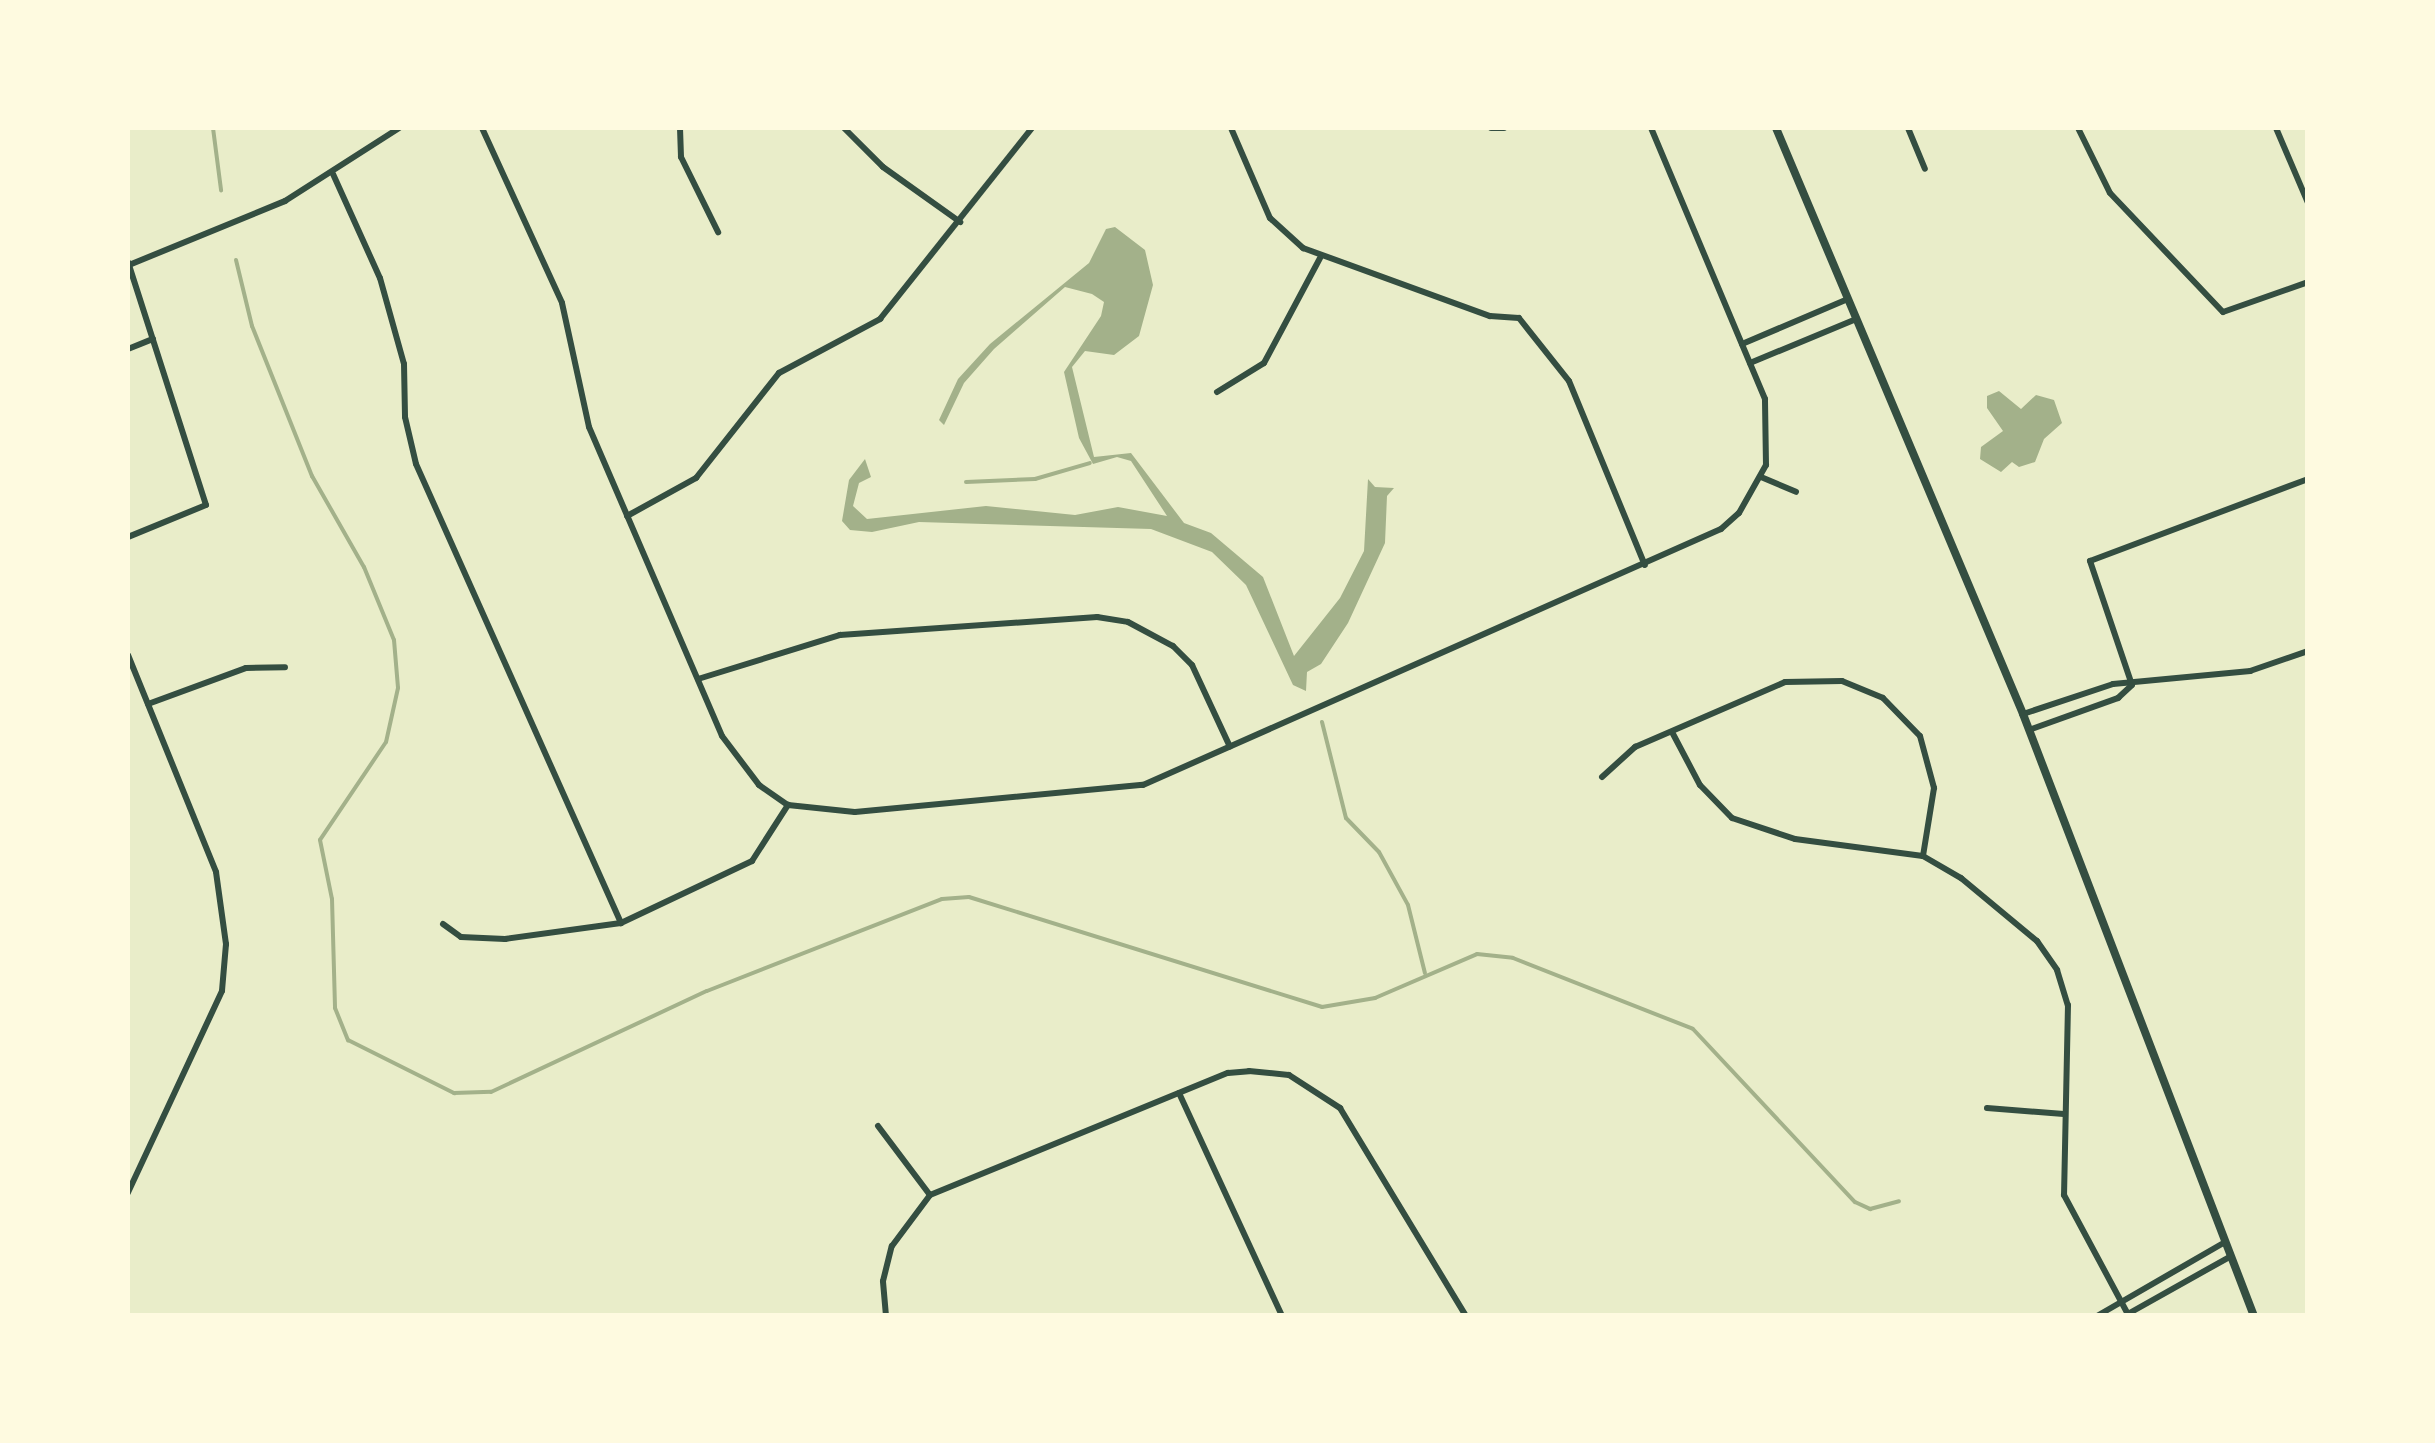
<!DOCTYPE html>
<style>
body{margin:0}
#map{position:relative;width:2435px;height:1443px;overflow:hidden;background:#e9edc9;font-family:Barlow,sans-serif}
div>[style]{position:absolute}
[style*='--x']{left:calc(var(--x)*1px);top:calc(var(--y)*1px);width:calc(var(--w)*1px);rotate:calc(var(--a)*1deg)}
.water>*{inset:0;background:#a3b18a}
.stream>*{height:4px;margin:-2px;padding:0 2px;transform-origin:2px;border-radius:2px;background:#a3b18a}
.minor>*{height:6px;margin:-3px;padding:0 3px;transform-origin:3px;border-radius:3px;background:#344e41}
.tertiary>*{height:8px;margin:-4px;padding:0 4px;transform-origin:4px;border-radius:4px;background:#344e41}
span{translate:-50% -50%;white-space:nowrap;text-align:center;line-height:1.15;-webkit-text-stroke:10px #fefae0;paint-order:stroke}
.frame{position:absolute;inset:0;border:130px solid #fefae0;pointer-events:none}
</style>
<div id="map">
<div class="water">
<div style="clip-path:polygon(1115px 227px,1145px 250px,1153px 285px,1139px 336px,1114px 355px,1085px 351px,1072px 367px,1094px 457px,1131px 453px,1184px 523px,1211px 533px,1263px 577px,1294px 656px,1340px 598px,1364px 551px,1368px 479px,1375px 487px,1394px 488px,1387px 496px,1385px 543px,1348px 623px,1321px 664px,1307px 672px,1306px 691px,1293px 685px,1246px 585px,1212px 552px,1151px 529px,919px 522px,872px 532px,850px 530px,842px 521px,849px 480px,865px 459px,871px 477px,859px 483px,853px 506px,867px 519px,986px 506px,1075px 515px,1118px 507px,1167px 516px,1131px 461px,1117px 457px,1093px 464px,1079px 438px,1064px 372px,1101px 316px,1104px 302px,1092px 294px,1065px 287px,994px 349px,964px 383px,944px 425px,939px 420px,958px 379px,990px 344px,1089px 263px,1106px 229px)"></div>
<div style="clip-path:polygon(1999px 391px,2021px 409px,2036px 395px,2054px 400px,2062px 423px,2044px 439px,2035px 462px,2019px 467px,2012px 462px,2001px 472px,1980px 459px,1981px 447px,2003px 431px,1987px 408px,1987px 396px)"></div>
</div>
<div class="stream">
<div style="--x:213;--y:128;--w:63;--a:82.6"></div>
<div style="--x:236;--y:260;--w:68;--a:76.4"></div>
<div style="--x:252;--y:326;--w:162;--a:68.2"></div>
<div style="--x:312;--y:476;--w:105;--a:60.3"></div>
<div style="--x:364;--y:567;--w:79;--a:67.7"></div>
<div style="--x:394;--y:640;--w:48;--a:85.2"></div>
<div style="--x:398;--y:688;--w:55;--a:102.5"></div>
<div style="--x:386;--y:742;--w:118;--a:124"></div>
<div style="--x:320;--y:840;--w:60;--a:78.5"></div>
<div style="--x:332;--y:899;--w:109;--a:88.4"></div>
<div style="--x:335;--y:1008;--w:35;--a:68"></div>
<div style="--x:348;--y:1040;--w:119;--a:26.6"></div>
<div style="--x:454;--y:1093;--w:37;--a:-2"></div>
<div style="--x:491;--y:1092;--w:238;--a:-25.1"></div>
<div style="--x:707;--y:991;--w:252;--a:-21.4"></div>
<div style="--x:942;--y:899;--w:27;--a:-4"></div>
<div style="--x:969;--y:897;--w:370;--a:17.3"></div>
<div style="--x:1322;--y:1007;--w:54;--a:-9.6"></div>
<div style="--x:1375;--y:998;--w:111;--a:-23.3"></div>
<div style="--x:1477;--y:954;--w:36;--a:6"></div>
<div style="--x:1513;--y:958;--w:193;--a:21.5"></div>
<div style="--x:1693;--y:1029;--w:237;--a:46.9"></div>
<div style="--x:1855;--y:1202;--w:17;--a:25"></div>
<div style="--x:1870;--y:1209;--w:30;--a:-15"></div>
<div style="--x:966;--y:482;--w:69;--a:-2.5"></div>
<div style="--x:1035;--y:479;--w:57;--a:-16.2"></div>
<div style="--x:1322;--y:722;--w:99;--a:76"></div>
<div style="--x:1346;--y:818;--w:47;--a:45.9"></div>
<div style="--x:1379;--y:852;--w:60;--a:61.3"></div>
<div style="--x:1408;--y:905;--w:70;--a:76"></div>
</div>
<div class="minor">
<div style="--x:482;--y:128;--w:192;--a:65.4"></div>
<div style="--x:562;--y:303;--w:127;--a:77.7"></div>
<div style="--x:589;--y:427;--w:336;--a:66.7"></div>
<div style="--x:722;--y:736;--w:61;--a:52.9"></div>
<div style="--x:759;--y:785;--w:35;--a:35"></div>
<div style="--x:788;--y:805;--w:67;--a:6"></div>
<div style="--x:855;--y:812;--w:289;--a:-5.4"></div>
<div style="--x:1143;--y:785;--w:632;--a:-23.89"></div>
<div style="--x:1721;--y:529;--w:24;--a:-42"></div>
<div style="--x:1739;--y:513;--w:55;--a:-60.6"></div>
<div style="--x:1766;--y:465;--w:66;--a:-90.9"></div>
<div style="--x:1765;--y:399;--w:294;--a:-112.8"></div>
<div style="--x:680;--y:128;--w:29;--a:88"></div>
<div style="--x:681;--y:157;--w:84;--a:63.7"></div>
<div style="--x:844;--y:128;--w:55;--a:45"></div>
<div style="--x:883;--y:167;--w:95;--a:35.5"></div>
<div style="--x:1231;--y:128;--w:98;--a:66.6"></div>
<div style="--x:1270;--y:218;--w:45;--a:42.3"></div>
<div style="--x:1303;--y:248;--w:199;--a:20"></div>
<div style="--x:1490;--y:316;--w:29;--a:4"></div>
<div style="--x:1519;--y:318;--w:80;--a:51.6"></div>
<div style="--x:1569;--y:381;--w:199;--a:67.6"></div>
<div style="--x:1491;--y:128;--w:13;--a:0"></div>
<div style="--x:1908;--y:128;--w:44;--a:67.5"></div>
<div style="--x:2078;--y:128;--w:72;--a:63.8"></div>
<div style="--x:2110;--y:193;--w:164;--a:46.5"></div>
<div style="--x:2223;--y:312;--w:90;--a:-19.4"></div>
<div style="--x:2276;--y:128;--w:82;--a:66.9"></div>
<div style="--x:333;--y:174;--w:114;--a:65.7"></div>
<div style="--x:380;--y:278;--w:89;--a:74.4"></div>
<div style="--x:404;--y:364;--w:53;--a:88.9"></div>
<div style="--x:405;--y:417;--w:48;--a:76.8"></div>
<div style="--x:416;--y:464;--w:503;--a:65.93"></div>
<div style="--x:128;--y:262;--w:255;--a:72.2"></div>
<div style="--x:206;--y:505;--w:84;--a:157.7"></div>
<div style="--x:129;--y:265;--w:169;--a:-22.3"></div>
<div style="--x:285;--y:201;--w:135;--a:-32.6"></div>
<div style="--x:1742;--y:344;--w:115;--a:-23"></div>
<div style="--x:128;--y:349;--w:27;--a:-22"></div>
<div style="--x:1750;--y:363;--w:115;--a:-22.5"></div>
<div style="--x:1217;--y:392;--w:55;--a:-31.7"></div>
<div style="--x:1264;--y:363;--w:119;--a:-61.9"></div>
<div style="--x:1761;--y:477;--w:38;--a:23"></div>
<div style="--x:627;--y:516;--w:79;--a:-28.8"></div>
<div style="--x:696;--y:478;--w:134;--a:-51.7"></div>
<div style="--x:779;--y:373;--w:115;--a:-28.1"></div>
<div style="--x:880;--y:319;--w:244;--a:-51.5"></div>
<div style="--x:128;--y:655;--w:234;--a:67.9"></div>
<div style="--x:216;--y:872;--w:73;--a:82.1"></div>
<div style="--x:226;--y:944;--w:47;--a:94.9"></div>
<div style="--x:222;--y:991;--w:223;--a:115"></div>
<div style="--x:698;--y:679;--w:149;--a:-17.2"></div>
<div style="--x:840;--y:635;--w:258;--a:-4"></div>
<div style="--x:1097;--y:617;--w:31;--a:9"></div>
<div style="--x:1128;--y:622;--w:51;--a:28.1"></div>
<div style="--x:1173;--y:646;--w:27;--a:45"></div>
<div style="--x:1192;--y:665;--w:90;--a:65.1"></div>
<div style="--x:2132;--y:685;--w:131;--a:-108.7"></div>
<div style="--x:2090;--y:561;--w:233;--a:-20.6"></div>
<div style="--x:148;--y:704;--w:104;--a:-20.2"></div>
<div style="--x:246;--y:668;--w:39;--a:-1"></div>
<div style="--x:2023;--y:714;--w:95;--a:-18.4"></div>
<div style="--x:2113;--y:684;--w:138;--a:-5.4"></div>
<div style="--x:2250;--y:671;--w:61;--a:-19"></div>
<div style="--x:2029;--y:730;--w:95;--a:-19.8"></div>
<div style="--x:2118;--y:698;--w:18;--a:-43"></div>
<div style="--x:1672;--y:732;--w:60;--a:62.2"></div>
<div style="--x:1700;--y:785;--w:46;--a:45.9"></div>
<div style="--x:1732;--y:818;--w:66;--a:18.4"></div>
<div style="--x:1795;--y:839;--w:129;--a:7.6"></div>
<div style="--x:1923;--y:856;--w:44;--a:30.1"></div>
<div style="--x:1961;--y:878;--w:99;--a:39.7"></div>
<div style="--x:2037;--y:941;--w:35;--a:55"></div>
<div style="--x:2057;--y:970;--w:37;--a:73"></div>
<div style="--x:2068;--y:1005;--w:190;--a:91.2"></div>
<div style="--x:2064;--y:1195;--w:137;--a:61.8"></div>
<div style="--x:1602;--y:777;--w:45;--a:-42.3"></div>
<div style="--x:1635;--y:747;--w:163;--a:-23.4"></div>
<div style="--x:1785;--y:682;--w:57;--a:-1"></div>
<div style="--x:1842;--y:681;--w:44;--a:22.5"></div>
<div style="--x:1883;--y:698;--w:53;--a:45.8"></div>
<div style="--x:1920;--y:736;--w:54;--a:74.9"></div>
<div style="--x:1934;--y:788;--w:69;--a:99.2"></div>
<div style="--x:443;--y:924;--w:22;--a:36"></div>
<div style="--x:461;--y:937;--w:44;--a:2.6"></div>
<div style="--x:505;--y:939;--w:117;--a:-7.9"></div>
<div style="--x:621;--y:923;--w:145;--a:-25.3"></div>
<div style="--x:752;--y:861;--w:67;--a:-57.3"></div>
<div style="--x:1179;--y:1093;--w:246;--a:65.2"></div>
<div style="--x:1987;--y:1108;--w:77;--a:4.5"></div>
<div style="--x:878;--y:1126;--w:86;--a:53"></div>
<div style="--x:2126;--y:1315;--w:120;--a:-29.3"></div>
<div style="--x:684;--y:1316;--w:13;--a:0"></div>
<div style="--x:886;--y:1316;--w:35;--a:-95"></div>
<div style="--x:883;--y:1281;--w:36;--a:-76"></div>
<div style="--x:892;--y:1246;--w:64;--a:-53.3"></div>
<div style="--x:930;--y:1195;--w:322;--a:-22.3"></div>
<div style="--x:1228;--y:1073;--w:21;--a:-5"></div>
<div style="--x:1249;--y:1071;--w:40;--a:5.7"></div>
<div style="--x:1289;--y:1075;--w:61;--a:32.9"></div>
<div style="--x:1340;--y:1108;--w:243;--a:58.8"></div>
<div style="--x:2097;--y:1316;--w:148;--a:-30"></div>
</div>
<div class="tertiary">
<div style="--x:1776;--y:128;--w:636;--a:67.14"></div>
<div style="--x:2023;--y:714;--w:645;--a:69.01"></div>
</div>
<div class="frame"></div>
</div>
